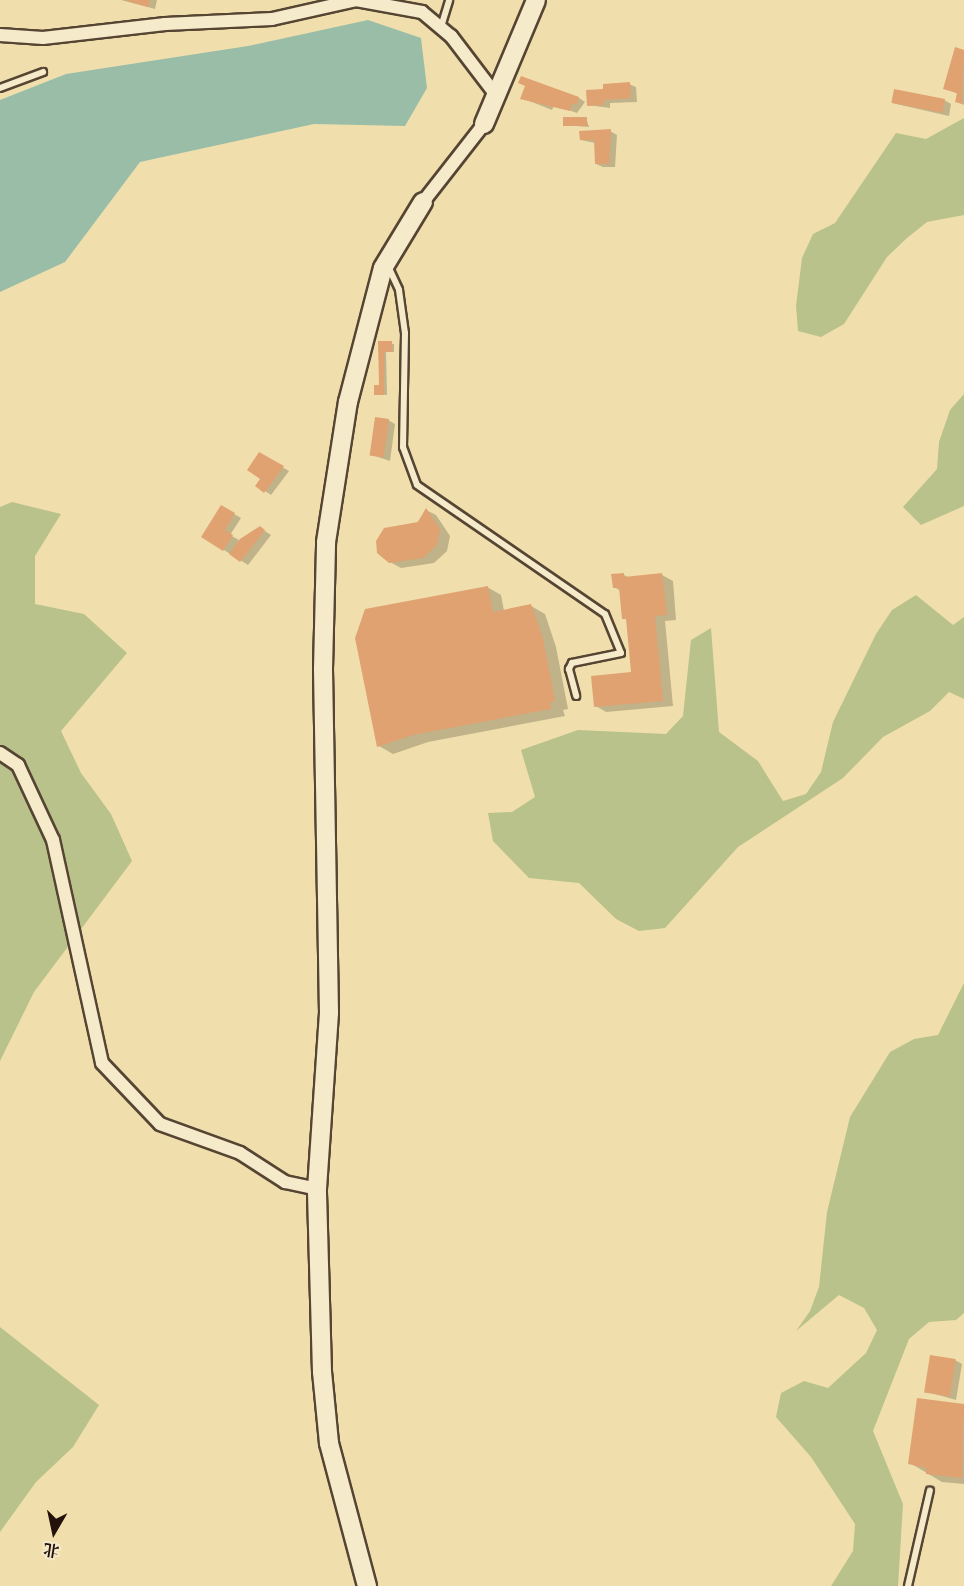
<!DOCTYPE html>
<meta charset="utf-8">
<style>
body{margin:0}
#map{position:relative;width:964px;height:1586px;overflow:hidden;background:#f0dfac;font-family:"IM FELL Double Pica","Noto Serif SC",serif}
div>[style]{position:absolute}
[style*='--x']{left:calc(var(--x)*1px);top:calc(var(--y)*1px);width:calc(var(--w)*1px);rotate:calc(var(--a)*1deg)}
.green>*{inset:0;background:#b9c28a}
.water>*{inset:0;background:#9abda8}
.shadow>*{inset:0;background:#0003}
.building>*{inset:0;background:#e1a272;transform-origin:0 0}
.roads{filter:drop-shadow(2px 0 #564533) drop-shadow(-2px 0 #564533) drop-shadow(0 2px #564533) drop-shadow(0 -2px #564533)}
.lane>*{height:6px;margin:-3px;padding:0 3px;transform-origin:3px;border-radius:3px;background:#f5eac9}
.street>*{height:12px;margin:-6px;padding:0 6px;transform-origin:6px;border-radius:6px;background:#f5eac9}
.secondary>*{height:18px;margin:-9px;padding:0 9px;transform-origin:9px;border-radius:9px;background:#f5eac9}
span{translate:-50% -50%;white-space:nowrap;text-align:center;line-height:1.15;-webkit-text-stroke:4.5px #f5eac9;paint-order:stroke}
.north{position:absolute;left:24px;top:1502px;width:60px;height:60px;-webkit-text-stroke:4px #f5eac9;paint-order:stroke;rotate:189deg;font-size:16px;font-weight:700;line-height:24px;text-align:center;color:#23120b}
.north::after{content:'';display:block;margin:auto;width:21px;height:27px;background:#23120b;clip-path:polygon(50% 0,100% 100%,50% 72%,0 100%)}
</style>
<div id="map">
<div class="green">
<div style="clip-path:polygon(964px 118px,964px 215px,927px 222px,907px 238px,887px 257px,844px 324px,821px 337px,798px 331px,796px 306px,802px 258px,813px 234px,835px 223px,896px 133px,926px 139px)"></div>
<div style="clip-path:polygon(964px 394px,964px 506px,921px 525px,903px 507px,937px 469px,939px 442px,950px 410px)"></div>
<div style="clip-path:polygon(12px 502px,61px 514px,35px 556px,35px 604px,84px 614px,127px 653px,61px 731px,81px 773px,111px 814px,132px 861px,34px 992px,0 1061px,0 507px)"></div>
<div style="clip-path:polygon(916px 595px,953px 625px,964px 617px,964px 699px,949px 692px,930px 711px,883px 737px,843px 778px,738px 847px,665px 928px,639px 931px,616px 919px,579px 883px,529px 878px,493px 841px,488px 813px,512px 812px,535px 797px,521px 750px,578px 730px,666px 734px,683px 716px,691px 640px,711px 628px,719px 732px,758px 761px,783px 801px,806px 794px,821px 772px,833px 722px,876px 634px,892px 610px)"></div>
<div style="clip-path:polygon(964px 983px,964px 1313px,956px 1320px,929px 1322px,909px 1339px,873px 1431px,903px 1504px,898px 1586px,831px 1586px,853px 1551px,855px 1524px,811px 1457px,776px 1417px,781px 1393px,804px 1381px,828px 1388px,866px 1353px,877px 1330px,864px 1308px,839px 1295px,796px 1331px,810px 1311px,819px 1287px,827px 1212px,850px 1117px,890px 1052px,914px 1039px,938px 1035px)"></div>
<div style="clip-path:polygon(0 1327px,99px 1405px,73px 1447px,36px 1482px,0 1532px)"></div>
</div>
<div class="water">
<div style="clip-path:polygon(368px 20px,421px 38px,427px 88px,405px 126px,314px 124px,140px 162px,65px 262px,0 292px,0 100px,66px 74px,248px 46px)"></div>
</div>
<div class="shadow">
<div style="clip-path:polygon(121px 0,157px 0,155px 9px)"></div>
<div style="clip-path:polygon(956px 49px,964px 51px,964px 105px,956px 101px,958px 94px,945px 88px)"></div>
<div style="clip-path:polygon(629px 84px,636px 87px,637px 102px,610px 103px,610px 108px,588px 105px)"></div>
<div style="clip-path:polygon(522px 98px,579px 98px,585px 102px,577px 113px,554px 105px,552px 110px)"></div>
<div style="clip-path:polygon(944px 100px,951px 104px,949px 116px,892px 103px)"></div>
<div style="clip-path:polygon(586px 118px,589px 127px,564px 125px)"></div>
<div style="clip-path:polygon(610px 131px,617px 135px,615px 167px,603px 167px,596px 164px,595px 143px,581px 140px)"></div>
<div style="clip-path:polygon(379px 343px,394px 344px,394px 352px,386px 352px,387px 395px,376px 394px,380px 386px)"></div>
<div style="clip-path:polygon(388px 420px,395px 424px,390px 461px,372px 455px)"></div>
<div style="clip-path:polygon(260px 454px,289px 471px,271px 495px,265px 491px)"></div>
<div style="clip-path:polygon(222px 507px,241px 518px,230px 535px,239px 540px,237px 544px,260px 528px,271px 535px,248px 565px,224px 550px)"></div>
<div style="clip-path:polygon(426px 510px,436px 515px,450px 536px,447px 551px,434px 563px,401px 568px,390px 562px)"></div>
<div style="clip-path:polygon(624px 575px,630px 578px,662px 575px,673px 581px,676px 620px,665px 621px,673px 706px,606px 712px,596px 706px,632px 673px,627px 620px,624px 618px,621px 591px,614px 587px)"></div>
<div style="clip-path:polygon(487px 587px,501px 595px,504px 611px,531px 606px,545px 614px,556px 647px,568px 709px,563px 710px,565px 716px,428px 742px,393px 754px,379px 746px)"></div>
<div style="clip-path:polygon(955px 1360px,962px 1364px,956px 1400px,928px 1392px)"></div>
<div style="clip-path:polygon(919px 1399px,964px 1405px,964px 1484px,942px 1482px,910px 1463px)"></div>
</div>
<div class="building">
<div style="clip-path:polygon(124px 0,150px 0,148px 7px)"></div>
<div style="clip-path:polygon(955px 47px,964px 50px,962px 104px,955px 102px,957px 93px,943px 89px)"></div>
<div style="clip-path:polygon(521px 76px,579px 97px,577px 105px,572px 103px,570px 111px,520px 99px,525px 86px,518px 83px)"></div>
<div style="clip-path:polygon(630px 82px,631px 98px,604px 100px,604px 105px,587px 106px,586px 90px,603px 89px,603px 84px)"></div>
<div style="left:894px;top:89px;width:52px;height:14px;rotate:11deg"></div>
<div style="left:563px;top:117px;width:24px;height:9px"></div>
<div style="clip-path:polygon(611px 129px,609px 164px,595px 164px,594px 140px,580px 140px,579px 131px)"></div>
<div style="clip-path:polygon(378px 341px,392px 341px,392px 352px,384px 352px,384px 395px,374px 395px,374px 385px,379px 385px)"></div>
<div style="left:375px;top:417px;width:14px;height:39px;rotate:8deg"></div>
<div style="clip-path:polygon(259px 452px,284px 466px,264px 493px,255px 486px,260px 479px,247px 470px)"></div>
<div style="clip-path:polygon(221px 505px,235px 513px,225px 530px,233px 535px,223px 551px,201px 537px)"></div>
<div style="clip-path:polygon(426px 508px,440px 529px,437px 545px,423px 558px,389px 563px,377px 553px,376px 541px,384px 528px,418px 522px)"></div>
<div style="clip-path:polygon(260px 526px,265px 530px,240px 562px,229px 554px,240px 539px)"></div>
<div style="clip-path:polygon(624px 573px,624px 577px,662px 573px,667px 615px,655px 616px,663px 701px,594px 707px,591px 676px,631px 672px,626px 619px,622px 619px,619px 588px,613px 588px,611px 574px)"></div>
<div style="clip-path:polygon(488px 586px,493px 612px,531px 604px,543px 638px,555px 701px,550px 702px,551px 709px,413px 735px,377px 747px,355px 638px,365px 609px)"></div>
<div style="left:930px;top:1355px;width:26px;height:38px;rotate:9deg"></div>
<div style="clip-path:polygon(917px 1398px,964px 1404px,962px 1478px,926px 1474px,926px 1468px,908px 1464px)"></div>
</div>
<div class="roads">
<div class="lane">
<div style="--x:441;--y:27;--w:28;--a:-73"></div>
<div style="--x:0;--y:88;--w:46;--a:-20.4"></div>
<div style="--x:388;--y:266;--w:26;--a:65"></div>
<div style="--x:399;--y:290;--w:43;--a:82.1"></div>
<div style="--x:405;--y:333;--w:114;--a:91"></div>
<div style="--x:403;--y:447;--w:40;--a:69.8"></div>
<div style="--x:417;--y:485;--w:228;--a:34.5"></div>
<div style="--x:605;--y:614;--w:42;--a:67.7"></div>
<div style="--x:621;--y:653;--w:50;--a:168.5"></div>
<div style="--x:572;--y:663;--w:7;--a:117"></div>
<div style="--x:569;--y:669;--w:28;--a:75"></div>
<div style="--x:908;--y:1586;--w:98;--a:-77.1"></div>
</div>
<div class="street">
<div style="--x:0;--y:35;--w:43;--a:4"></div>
<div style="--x:43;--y:38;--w:123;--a:-6.5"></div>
<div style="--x:165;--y:24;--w:107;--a:-2.7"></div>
<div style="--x:272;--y:19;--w:86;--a:-12.7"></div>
<div style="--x:356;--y:0;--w:67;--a:10.3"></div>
<div style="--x:422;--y:12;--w:38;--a:40"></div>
<div style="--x:451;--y:36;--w:74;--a:52.7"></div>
<div style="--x:423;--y:202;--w:99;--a:-52"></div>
<div style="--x:0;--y:753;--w:22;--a:34"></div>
<div style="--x:18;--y:765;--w:83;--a:65"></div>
<div style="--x:53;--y:840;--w:228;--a:77.6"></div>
<div style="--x:102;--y:1063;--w:84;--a:46.4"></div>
<div style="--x:160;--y:1124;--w:85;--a:19.9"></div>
<div style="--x:240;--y:1153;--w:54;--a:32.8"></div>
<div style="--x:285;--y:1182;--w:33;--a:12"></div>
</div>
<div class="secondary">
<div style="--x:484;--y:124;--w:134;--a:-67.2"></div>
<div style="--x:367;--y:1586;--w:148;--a:-104.9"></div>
<div style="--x:329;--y:1443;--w:71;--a:-95.6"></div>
<div style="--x:322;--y:1372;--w:183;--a:-91.6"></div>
<div style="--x:317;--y:1189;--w:176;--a:-86.1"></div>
<div style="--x:329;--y:1013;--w:344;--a:-91"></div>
<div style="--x:323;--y:669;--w:127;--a:-88.6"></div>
<div style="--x:326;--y:542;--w:142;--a:-81.1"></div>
<div style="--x:348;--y:402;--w:138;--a:-75.4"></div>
<div style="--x:383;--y:268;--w:77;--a:-58.8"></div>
</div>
</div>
<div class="north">北</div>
</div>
